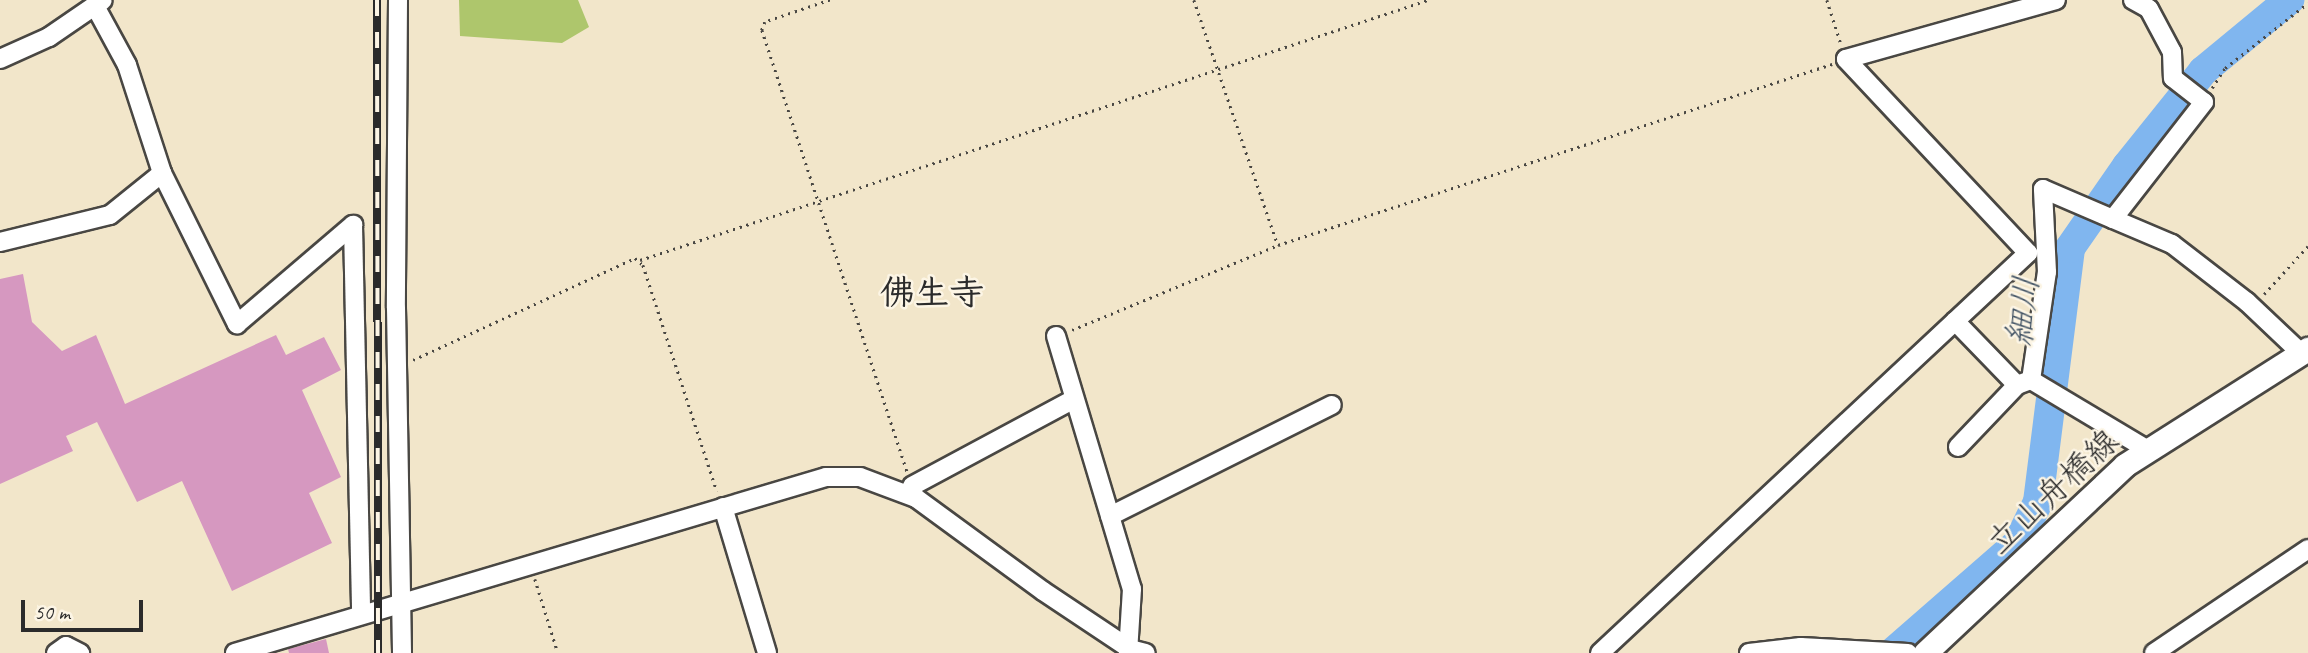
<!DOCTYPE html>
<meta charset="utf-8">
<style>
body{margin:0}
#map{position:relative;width:2308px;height:653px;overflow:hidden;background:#f2e6ca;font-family:Caveat,"Klee One",sans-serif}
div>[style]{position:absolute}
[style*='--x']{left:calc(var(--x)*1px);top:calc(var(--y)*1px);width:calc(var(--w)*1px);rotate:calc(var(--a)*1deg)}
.green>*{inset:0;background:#aec66c}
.river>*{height:30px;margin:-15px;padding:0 15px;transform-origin:15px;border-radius:15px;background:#80b6ef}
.building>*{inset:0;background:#d698c0}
.path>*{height:2.5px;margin-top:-1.25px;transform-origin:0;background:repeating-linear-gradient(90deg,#494743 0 2px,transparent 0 7px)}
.roads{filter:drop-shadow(2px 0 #494743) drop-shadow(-2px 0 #494743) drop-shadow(0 2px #494743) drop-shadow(0 -2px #494743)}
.minor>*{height:18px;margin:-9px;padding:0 9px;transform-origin:9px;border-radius:9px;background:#fff}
.major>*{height:23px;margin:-11.5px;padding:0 11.5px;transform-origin:11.5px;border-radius:11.5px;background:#fff}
.rail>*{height:8px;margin-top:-4px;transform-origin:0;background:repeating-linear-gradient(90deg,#fcf5e5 0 16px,#2b2b2b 0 32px);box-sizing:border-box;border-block:2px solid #2b2b2b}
span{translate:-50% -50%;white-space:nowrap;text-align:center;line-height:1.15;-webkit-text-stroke:5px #fcf5e5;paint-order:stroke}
.street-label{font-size:33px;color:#2b2b2b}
.neighbourhood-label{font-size:35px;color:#2b2b2b;font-weight:700}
.water-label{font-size:35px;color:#456;font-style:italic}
.scale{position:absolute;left:21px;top:600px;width:122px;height:32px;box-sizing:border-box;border:4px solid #2b2b2b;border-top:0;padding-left:9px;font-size:21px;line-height:24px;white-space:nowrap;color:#2b2b2b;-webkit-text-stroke:5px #fcf5e5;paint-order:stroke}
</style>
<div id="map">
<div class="green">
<div style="clip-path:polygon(459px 0,578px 0,589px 27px,562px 43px,460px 36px)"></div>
</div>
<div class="river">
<div style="--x:1892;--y:653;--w:167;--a:-41.1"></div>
<div style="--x:2018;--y:543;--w:46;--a:-64"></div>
<div style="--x:2038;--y:502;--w:256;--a:-82.8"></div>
<div style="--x:2070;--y:248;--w:100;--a:-55.2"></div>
<div style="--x:2127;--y:166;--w:122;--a:-51.3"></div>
<div style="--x:2203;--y:71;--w:112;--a:-39.5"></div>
</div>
<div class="building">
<div style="clip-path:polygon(23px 274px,32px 322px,62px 351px,96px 335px,125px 404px,276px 335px,286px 355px,324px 337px,341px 370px,302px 390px,341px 477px,309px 493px,332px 543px,232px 591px,182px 481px,137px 502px,97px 422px,66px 436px,73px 451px,0 484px,0 279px)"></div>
<div style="clip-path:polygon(326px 639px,329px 653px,289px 653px,288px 649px)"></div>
</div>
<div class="path">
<div style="--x:830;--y:0;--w:69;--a:161.3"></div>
<div style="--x:765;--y:22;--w:9;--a:111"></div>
<div style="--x:762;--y:30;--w:465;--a:71.8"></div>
<div style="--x:1194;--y:0;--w:259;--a:71.1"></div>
<div style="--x:1827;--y:0;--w:46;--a:72.3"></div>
<div style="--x:2212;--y:88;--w:24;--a:-57"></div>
<div style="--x:2225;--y:68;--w:105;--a:-38.1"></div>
<div style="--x:640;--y:260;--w:830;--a:-18.26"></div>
<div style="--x:2264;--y:294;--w:65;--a:-47.5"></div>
<div style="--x:1072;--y:330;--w:223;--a:-22.4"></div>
<div style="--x:1278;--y:245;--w:583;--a:-18.09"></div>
<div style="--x:413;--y:360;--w:244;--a:-24.7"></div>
<div style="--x:635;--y:258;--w:11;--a:41"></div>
<div style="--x:643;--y:265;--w:238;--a:71.9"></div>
<div style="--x:535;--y:579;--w:77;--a:72.7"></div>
</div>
<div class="roads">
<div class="minor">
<div style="--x:398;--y:0;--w:308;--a:90.4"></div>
<div style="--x:396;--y:308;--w:345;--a:89"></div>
<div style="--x:2133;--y:0;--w:18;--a:29"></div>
<div style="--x:2149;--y:9;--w:49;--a:61.9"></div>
<div style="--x:2172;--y:52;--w:26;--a:88"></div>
<div style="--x:2173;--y:78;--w:39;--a:38"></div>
<div style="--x:2204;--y:102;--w:148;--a:127.9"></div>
<div style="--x:2113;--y:219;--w:64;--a:23"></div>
<div style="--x:2172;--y:244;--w:95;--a:37.7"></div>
<div style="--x:2247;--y:302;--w:74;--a:43.4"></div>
<div style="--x:95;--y:6;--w:67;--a:61.5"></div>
<div style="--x:127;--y:65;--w:114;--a:72"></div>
<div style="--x:162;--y:173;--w:169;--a:63.6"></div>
<div style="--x:237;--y:324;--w:153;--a:-40.5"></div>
<div style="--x:353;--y:225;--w:389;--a:88.8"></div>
<div style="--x:0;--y:59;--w:54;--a:-24.2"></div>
<div style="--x:49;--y:37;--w:65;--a:-34.4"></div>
<div style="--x:0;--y:242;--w:113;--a:-13.8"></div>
<div style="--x:110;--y:215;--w:67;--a:-38.9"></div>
<div style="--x:1955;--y:321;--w:89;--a:45.9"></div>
<div style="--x:2017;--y:385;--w:15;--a:-20"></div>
<div style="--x:2031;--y:380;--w:136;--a:30.9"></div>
<div style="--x:1056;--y:336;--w:264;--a:73.3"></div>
<div style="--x:1132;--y:589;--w:64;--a:93.6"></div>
<div style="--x:2031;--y:380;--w:109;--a:-81.6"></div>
<div style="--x:2047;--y:272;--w:83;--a:-92.8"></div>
<div style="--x:2043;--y:189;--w:76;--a:23.2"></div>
<div style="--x:1958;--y:447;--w:86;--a:-46.4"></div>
<div style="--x:912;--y:486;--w:184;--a:-28.2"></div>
<div style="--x:723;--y:507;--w:152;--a:73.2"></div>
<div style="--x:1110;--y:516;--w:248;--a:-26.6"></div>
<div style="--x:56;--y:653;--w:12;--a:-35"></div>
<div style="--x:66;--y:646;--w:16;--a:27"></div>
<div style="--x:235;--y:653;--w:617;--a:-16.58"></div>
<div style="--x:826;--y:477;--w:34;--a:0"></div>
<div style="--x:860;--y:477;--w:60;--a:20.6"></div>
<div style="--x:916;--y:498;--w:157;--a:36.2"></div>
<div style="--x:1043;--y:591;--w:105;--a:33.7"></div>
<div style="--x:1130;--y:649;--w:16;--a:14"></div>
<div style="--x:1600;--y:653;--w:586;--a:-43.06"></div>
<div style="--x:2028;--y:253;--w:266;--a:-133.2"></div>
<div style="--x:1846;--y:59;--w:218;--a:-15.7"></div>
<div style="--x:1749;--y:653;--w:52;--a:-6.6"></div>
<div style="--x:1801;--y:647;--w:107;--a:3.2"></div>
<div style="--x:2154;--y:653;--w:186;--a:-34"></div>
</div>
<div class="major">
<div style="--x:1925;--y:653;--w:274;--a:-43.2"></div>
<div style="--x:2125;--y:465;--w:217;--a:-32.4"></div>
</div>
</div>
<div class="rail">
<div style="--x:377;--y:0;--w:653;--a:89.91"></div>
</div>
<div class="street-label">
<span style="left:2053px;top:492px;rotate:-43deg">立山舟橋線</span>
</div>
<div class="neighbourhood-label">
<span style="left:932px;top:293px">佛生寺</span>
</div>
<div class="water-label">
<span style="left:2023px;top:311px;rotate:-83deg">細川</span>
</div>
<div class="scale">50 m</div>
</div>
